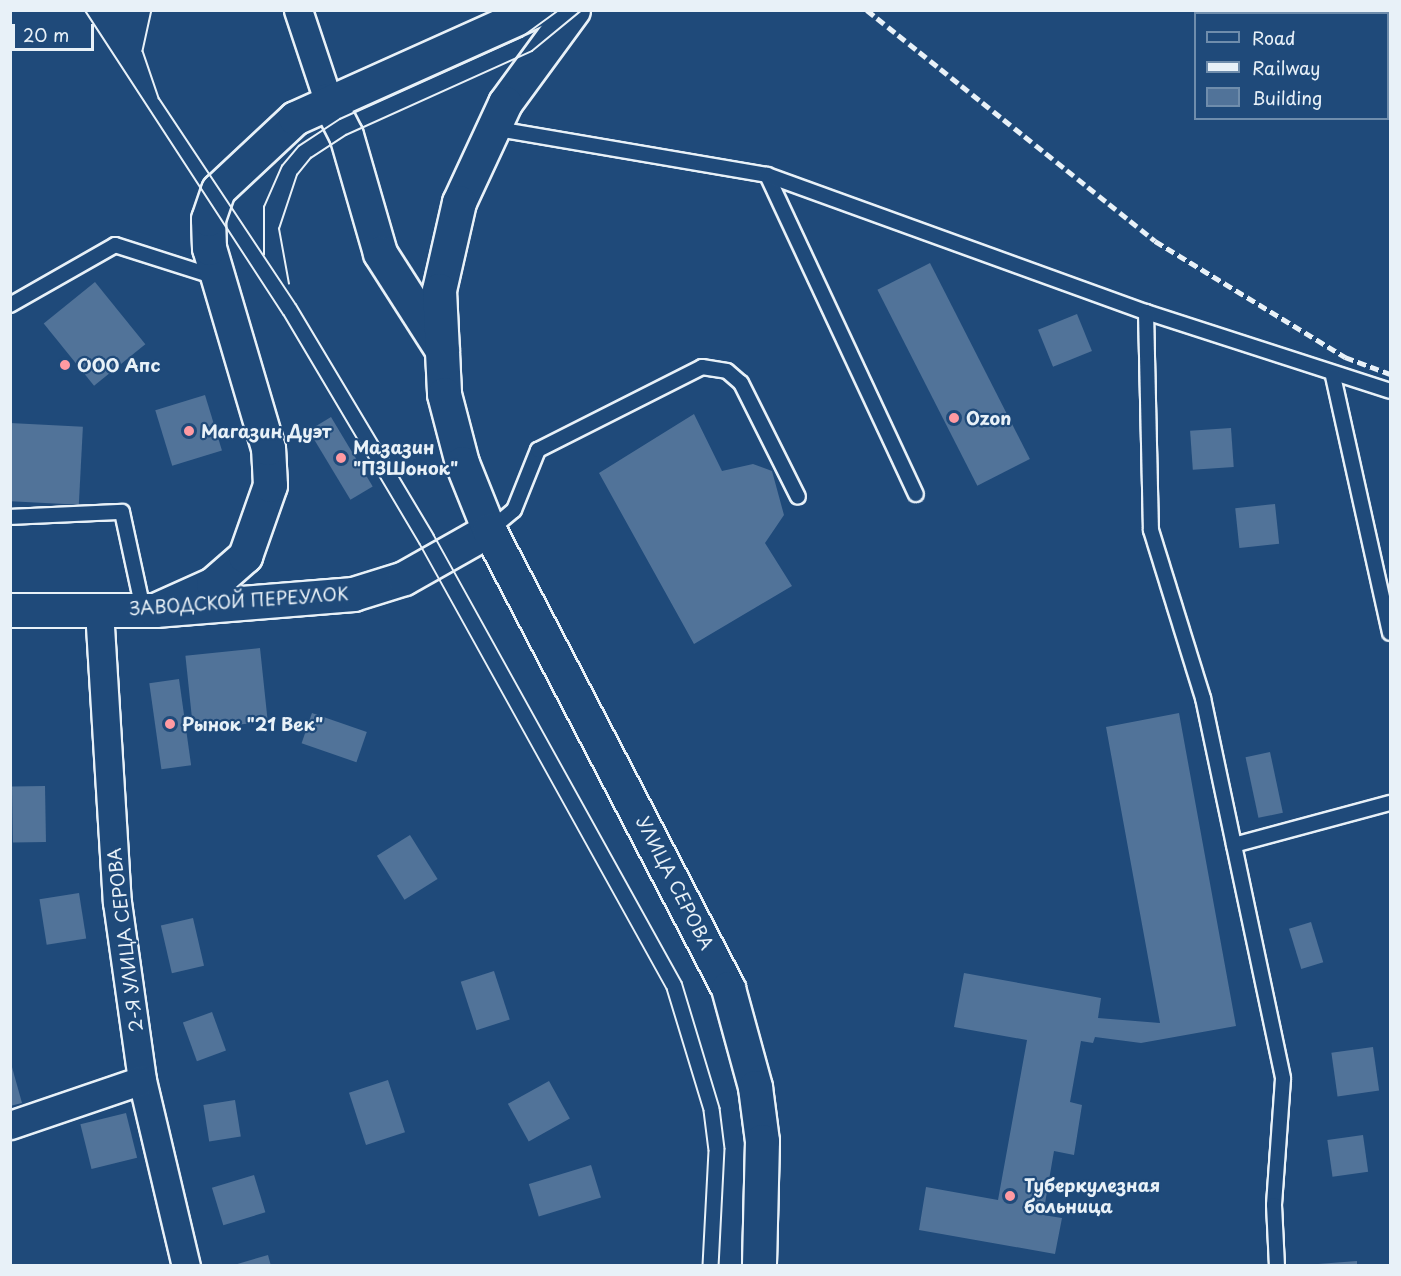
<!DOCTYPE html>
<meta charset="utf-8">
<style>
body{margin:0}
#map{position:relative;width:1401px;height:1276px;overflow:hidden;background:#1f4a7a;font-family:"Playpen Sans",sans-serif}
div>[style]{position:absolute}
[style*='--x']{left:calc(var(--x)*1px);top:calc(var(--y)*1px);width:calc(var(--w)*1px);rotate:calc(var(--a)*1deg)}
.building>*{inset:0;background:#517399;transform-origin:0 0}
.roads{filter:drop-shadow(2px 0 #e8f1f8) drop-shadow(-2px 0 #e8f1f8) drop-shadow(0 2px #e8f1f8) drop-shadow(0 -2px #e8f1f8)}
.service>*{height:14px;margin:-7px;padding:0 7px;transform-origin:7px;border-radius:7px;background:#1f4a7a}
.minor>*{height:27px;margin:-13.5px;padding:0 13.5px;transform-origin:13.5px;border-radius:13.5px;background:#1f4a7a}
.secondary>*{height:33px;margin:-16.5px;padding:0 16.5px;transform-origin:16.5px;border-radius:16.5px;background:#1f4a7a}
.primary>*{height:33px;margin:-16.5px;padding:0 16.5px;transform-origin:16.5px;border-radius:16.5px;background:#1f4a7a}
.tram>*{height:1.5px;margin:-0.75px;padding:0 0.75px;transform-origin:0.75px;border-radius:0.75px;background:#e8f1f8}
.rail>*{height:4.5px;margin-top:-2.25px;transform-origin:0;background:repeating-linear-gradient(90deg,#e8f1f8 0 9px,transparent 0 13.5px)}
.dots>*{width:16px;height:16px;translate:-50% -50%;box-sizing:border-box;border:3px solid #1f4a7a;border-radius:50%}
span{translate:-50% -50%;white-space:nowrap;text-align:center;line-height:1.15;-webkit-text-stroke:4.5px #1f4a7a;paint-order:stroke}
.poi-label{font-size:18px;color:#e8f1f8;font-weight:700}
.left{translate:0 -50%;text-align:left}
.street-label{font-size:18px;color:#e8f1f8}
.frame{position:absolute;inset:0;border:12px solid #e8f1f8;pointer-events:none}
.legend{position:absolute;left:1194px;top:12px;width:195px;height:108px;box-sizing:border-box;background:#1f4a7a;border:2px solid #6f8dac;margin:0;padding:8px 10px;list-style:none;font-size:18px;color:#e8f1f8}
.legend li{display:flex;align-items:center;gap:12px;height:30px}
.legend b{width:30px;border:2px solid #6f8dac}
.scale{position:absolute;left:12px;top:24px;width:82px;height:27px;box-sizing:border-box;border:3px solid #e8f1f8;border-top:0;padding-left:8px;font-size:18px;line-height:21px;white-space:nowrap;color:#e8f1f8;-webkit-text-stroke:4px #1f4a7a;paint-order:stroke}
</style>
<div id="map">
<div class="building">
<div style="left:930px;top:263px;width:220px;height:59px;rotate:63deg"></div>
<div style="left:95px;top:282px;width:80px;height:66px;rotate:51deg"></div>
<div style="left:1077px;top:314px;width:40px;height:42px;rotate:68deg"></div>
<div style="left:205px;top:395px;width:58px;height:52px;rotate:73deg"></div>
<div style="clip-path:polygon(694px 414px,722px 471px,753px 464px,772px 471px,784px 515px,765px 543px,792px 586px,694px 644px,599px 473px)"></div>
<div style="left:331px;top:417px;width:81px;height:26px;rotate:59deg"></div>
<div style="left:10px;top:423px;width:73px;height:78px;rotate:3deg"></div>
<div style="left:1231px;top:428px;width:39px;height:41px;rotate:86deg"></div>
<div style="left:1275px;top:504px;width:40px;height:40px;rotate:84deg"></div>
<div style="left:260px;top:648px;width:74px;height:75px;rotate:84deg"></div>
<div style="left:179px;top:679px;width:87px;height:30px;rotate:82deg"></div>
<div style="left:312px;top:713px;width:58px;height:32px;rotate:19deg"></div>
<div style="clip-path:polygon(1179px 713px,1236px 1026px,1141px 1043px,1095px 1037px,1093px 1043px,1081px 1041px,1070px 1102px,1082px 1105px,1074px 1155px,1054px 1151px,1043px 1215px,1062px 1218px,1055px 1254px,919px 1230px,926px 1187px,998px 1200px,1027px 1040px,954px 1027px,964px 973px,1101px 998px,1098px 1018px,1160px 1023px,1106px 727px)"></div>
<div style="left:1270px;top:752px;width:62px;height:25px;rotate:78deg"></div>
<div style="left:45px;top:786px;width:56px;height:33px;rotate:89deg"></div>
<div style="left:410px;top:835px;width:52px;height:39px;rotate:58deg"></div>
<div style="left:79px;top:893px;width:46px;height:40px;rotate:81deg"></div>
<div style="left:193px;top:918px;width:49px;height:33px;rotate:77deg"></div>
<div style="left:1311px;top:922px;width:42px;height:23px;rotate:73deg"></div>
<div style="left:494px;top:971px;width:51px;height:35px;rotate:72deg"></div>
<div style="left:212px;top:1012px;width:41px;height:31px;rotate:70deg"></div>
<div style="left:1373px;top:1047px;width:44px;height:42px;rotate:82deg"></div>
<div style="clip-path:polygon(10px 1060px,22px 1103px,10px 1106px)"></div>
<div style="left:388px;top:1080px;width:55px;height:41px;rotate:72deg"></div>
<div style="left:549px;top:1081px;width:43px;height:47px;rotate:61deg"></div>
<div style="left:235px;top:1100px;width:37px;height:32px;rotate:81deg"></div>
<div style="left:126px;top:1113px;width:46px;height:47px;rotate:76deg"></div>
<div style="left:1363px;top:1135px;width:37px;height:36px;rotate:82deg"></div>
<div style="left:591px;top:1165px;width:34px;height:65px;rotate:73deg"></div>
<div style="left:254px;top:1175px;width:39px;height:44px;rotate:73deg"></div>
<div style="clip-path:polygon(268px 1255px,271px 1266px,234px 1266px,234px 1265px)"></div>
<div style="clip-path:polygon(1357px 1261px,1357px 1266px,1319px 1266px,1318px 1264px)"></div>
</div>
<div class="roads">
<div class="service">
<div style="--x:492;--y:128;--w:279;--a:9.7"></div>
<div style="--x:767;--y:175;--w:352;--a:65"></div>
<div style="--x:767;--y:175;--w:403;--a:19.9"></div>
<div style="--x:1146;--y:312;--w:256;--a:17.9"></div>
<div style="--x:10;--y:305;--w:121;--a:-29.7"></div>
<div style="--x:115;--y:245;--w:105;--a:17.7"></div>
<div style="--x:1146;--y:312;--w:218;--a:88.7"></div>
<div style="--x:1151;--y:530;--w:176;--a:72.8"></div>
<div style="--x:1203;--y:698;--w:389;--a:78.1"></div>
<div style="--x:1283;--y:1079;--w:126;--a:94.1"></div>
<div style="--x:1274;--y:1205;--w:61;--a:87.2"></div>
<div style="--x:1333;--y:376;--w:263;--a:77.5"></div>
<div style="--x:10;--y:517;--w:112;--a:-2.6"></div>
<div style="--x:122;--y:512;--w:99;--a:77.8"></div>
<div style="--x:490;--y:530;--w:31;--a:-40"></div>
<div style="--x:514;--y:510;--w:65;--a:-68.2"></div>
<div style="--x:538;--y:450;--w:184;--a:-26.8"></div>
<div style="--x:702;--y:367;--w:25;--a:9"></div>
<div style="--x:727;--y:371;--w:18;--a:41"></div>
<div style="--x:741;--y:383;--w:127;--a:63.4"></div>
<div style="--x:1234;--y:845;--w:162;--a:-15.1"></div>
</div>
<div class="minor">
<div style="--x:298;--y:10;--w:95;--a:71.6"></div>
<div style="--x:99;--y:610;--w:293;--a:86.5"></div>
<div style="--x:117;--y:902;--w:180;--a:82"></div>
<div style="--x:142;--y:1080;--w:191;--a:76.7"></div>
<div style="--x:10;--y:1125;--w:139;--a:-18.8"></div>
</div>
<div class="secondary">
<div style="--x:328;--y:100;--w:39;--a:63"></div>
<div style="--x:346;--y:135;--w:123;--a:73.9"></div>
<div style="--x:380;--y:253;--w:115;--a:57.4"></div>
<div style="--x:10;--y:610;--w:145;--a:0"></div>
<div style="--x:155;--y:610;--w:199;--a:-4.6"></div>
<div style="--x:353;--y:594;--w:53;--a:-17.4"></div>
<div style="--x:404;--y:578;--w:98;--a:-29.5"></div>
<div style="--x:155;--y:610;--w:64;--a:-24.1"></div>
<div style="--x:213;--y:584;--w:43;--a:-41.2"></div>
<div style="--x:245;--y:556;--w:75;--a:-70.6"></div>
<div style="--x:270;--y:485;--w:37;--a:-93"></div>
<div style="--x:268;--y:448;--w:209;--a:-106.4"></div>
<div style="--x:209;--y:248;--w:29;--a:-92"></div>
<div style="--x:208;--y:219;--w:31;--a:-71"></div>
<div style="--x:218;--y:190;--w:105;--a:-43.1"></div>
<div style="--x:295;--y:118;--w:263;--a:-24.2"></div>
</div>
<div class="primary">
<div style="--x:573;--y:10;--w:115;--a:126.2"></div>
<div style="--x:505;--y:103;--w:109;--a:114.9"></div>
<div style="--x:459;--y:202;--w:90;--a:102.8"></div>
<div style="--x:439;--y:290;--w:104;--a:87.2"></div>
<div style="--x:444;--y:394;--w:71;--a:75.4"></div>
<div style="--x:462;--y:463;--w:72;--a:68.1"></div>
<div style="--x:489;--y:530;--w:517;--a:62.44"></div>
<div style="--x:728;--y:988;--w:103;--a:74.7"></div>
<div style="--x:755;--y:1087;--w:54;--a:82.6"></div>
<div style="--x:762;--y:1141;--w:125;--a:91.4"></div>
</div>
</div>
<div class="tram">
<div style="--x:85;--y:10;--w:364;--a:56.9"></div>
<div style="--x:284;--y:315;--w:266;--a:59.3"></div>
<div style="--x:420;--y:544;--w:509;--a:60.97"></div>
<div style="--x:667;--y:989;--w:127;--a:73.1"></div>
<div style="--x:704;--y:1111;--w:40;--a:82.9"></div>
<div style="--x:709;--y:1151;--w:115;--a:93"></div>
<div style="--x:152;--y:10;--w:42;--a:102.4"></div>
<div style="--x:143;--y:51;--w:50;--a:71.2"></div>
<div style="--x:159;--y:98;--w:247;--a:56.4"></div>
<div style="--x:296;--y:304;--w:269;--a:59.1"></div>
<div style="--x:434;--y:535;--w:511;--a:60.98"></div>
<div style="--x:682;--y:982;--w:132;--a:73.2"></div>
<div style="--x:720;--y:1108;--w:41;--a:83"></div>
<div style="--x:725;--y:1149;--w:117;--a:92.9"></div>
<div style="--x:264;--y:255;--w:48;--a:-90"></div>
<div style="--x:264;--y:207;--w:45;--a:-66.3"></div>
<div style="--x:282;--y:166;--w:26;--a:-50"></div>
<div style="--x:299;--y:146;--w:49;--a:-33.4"></div>
<div style="--x:340;--y:119;--w:200;--a:-24.3"></div>
<div style="--x:522;--y:37;--w:46;--a:-36.1"></div>
<div style="--x:289;--y:284;--w:56;--a:-100.3"></div>
<div style="--x:279;--y:229;--w:57;--a:-71.6"></div>
<div style="--x:297;--y:175;--w:22;--a:-51"></div>
<div style="--x:311;--y:158;--w:42;--a:-33.3"></div>
<div style="--x:346;--y:135;--w:204;--a:-24.3"></div>
<div style="--x:532;--y:51;--w:65;--a:-39.4"></div>
</div>
<div class="rail">
<div style="--x:867;--y:10;--w:369;--a:38.7"></div>
<div style="--x:1155;--y:241;--w:223;--a:31.4"></div>
<div style="--x:1345;--y:357;--w:48;--a:20.7"></div>
</div>
<div class="dots">
<div style="left:65px;top:365px;background:#ff9aa2"></div>
<div style="left:954px;top:418px;background:#ff9aa2"></div>
<div style="left:189px;top:431px;background:#ff9aa2"></div>
<div style="left:341px;top:458px;background:#ff9aa2"></div>
<div style="left:170px;top:724px;background:#ff9aa2"></div>
<div style="left:1010px;top:1196px;background:#ff9aa2"></div>
</div>
<div class="poi-label">
<span class="left" style="left:77px;top:365px">ООО Апс</span>
<span class="left" style="left:966px;top:418px">Ozon</span>
<span class="left" style="left:201px;top:431px">Магазин Дуэт</span>
<span class="left" style="left:353px;top:458px">Мазазин<br>"ПЗШонок"</span>
<span class="left" style="left:182px;top:724px">Рынок "21 Век"</span>
<span class="left" style="left:1024px;top:1196px">Туберкулезная<br>больница</span>
</div>
<div class="street-label">
<span style="left:239px;top:601px;rotate:-4deg">ЗАВОДСКОЙ ПЕРЕУЛОК</span>
<span style="left:675px;top:883px;rotate:63deg">УЛИЦА СЕРОВА</span>
<span style="left:125px;top:940px;rotate:-97deg">2-Я УЛИЦА СЕРОВА</span>
</div>
<div class="frame"></div>
<ul class="legend">
<li><b style="height:8px;background:#1f4a7a"></b>Road</li>
<li><b style="height:8px;background:#e8f1f8"></b>Railway</li>
<li><b style="height:16px;background:#517399"></b>Building</li>
</ul>
<div class="scale">20 m</div>
</div>
